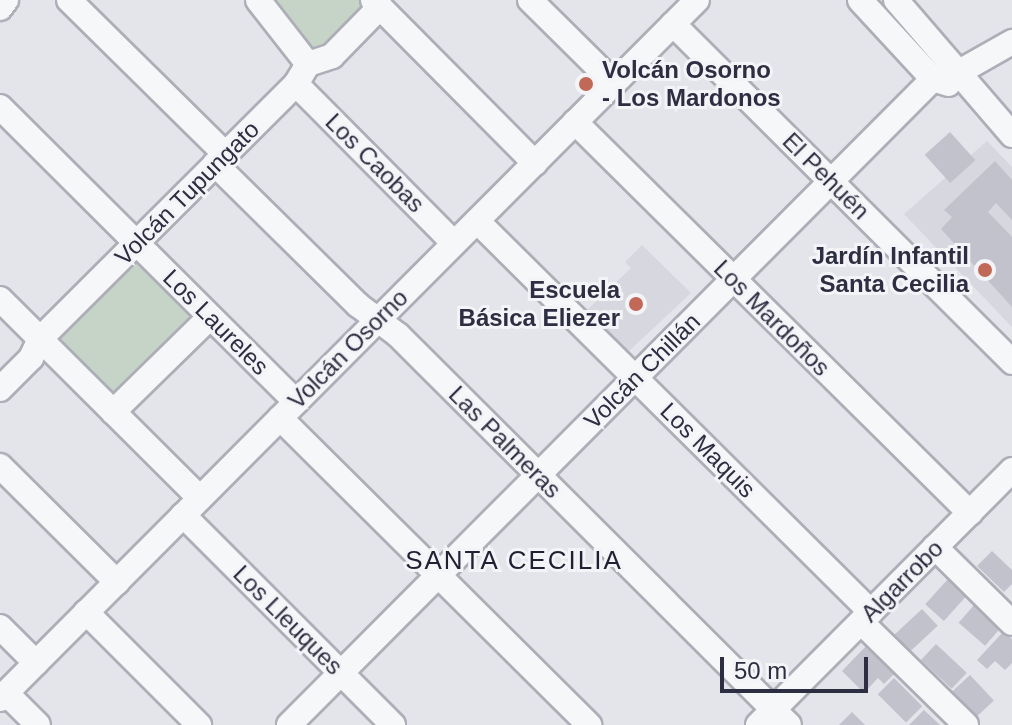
<!DOCTYPE html>
<meta charset="utf-8">
<style>
body{margin:0}
#map{position:relative;width:1012px;height:725px;overflow:hidden;background:#e4e5ea;font-family:Arial,sans-serif}
div>[style]{position:absolute}
[style*='--x']{left:calc(var(--x)*1px);top:calc(var(--y)*1px);width:calc(var(--w)*1px);rotate:calc(var(--a)*1deg)}
.built>*{inset:0;background:#d6d7df}
.green>*{inset:0;background:#c6d3c7;transform-origin:0 0}
.building>*{inset:0;background:#c2c2cd;transform-origin:0 0}
.roads{filter:drop-shadow(2px 0 #adaeb7) drop-shadow(-2px 0 #adaeb7) drop-shadow(0 2px #adaeb7) drop-shadow(0 -2px #adaeb7)}
.minor>*{height:24px;margin:-12px;padding:0 12px;transform-origin:12px;border-radius:12px;background:#f6f7f9}
.dots>*{width:22px;height:22px;translate:-50% -50%;box-sizing:border-box;border:4px solid #f4f4f8;border-radius:50%}
span{translate:-50% -50%;white-space:nowrap;text-align:center;line-height:1.15;-webkit-text-stroke:6px #f4f4f8;paint-order:stroke}
.poi-label{font-size:24px;color:#2d2e41;font-weight:700}
.left{translate:0 -50%;text-align:left}
.right{translate:-100% -50%;text-align:right}
.street-label{font-size:24px;color:#2d2e41}
.neighbourhood-label{font-size:26px;color:#1f2032;letter-spacing:2px}
.scale{position:absolute;left:720px;top:657px;width:148px;height:36px;box-sizing:border-box;border:4px solid #2d2e41;border-top:0;padding-left:10px;font-size:24px;line-height:28px;white-space:nowrap;color:#2d2e41;-webkit-text-stroke:6px #f4f4f8;paint-order:stroke}
</style>
<div id="map">
<div class="built">
<div style="clip-path:polygon(987px 141px,1012px 167px,1012px 327px,904px 214px)"></div>
<div style="clip-path:polygon(642px 245px,691px 293px,629px 351px,586px 311px,631px 268px,625px 262px)"></div>
</div>
<div class="green">
<div style="clip-path:polygon(260px 0,370px 0,317px 60px)"></div>
<div style="left:136px;top:246px;width:100px;height:132px;rotate:45deg"></div>
</div>
<div class="building">
<div style="left:950px;top:132px;width:38px;height:34px;rotate:48deg"></div>
<div style="clip-path:polygon(995px 161px,1012px 180px,1012px 220px,996px 203px,988px 212px,1012px 237px,1012px 307px,941px 229px,952px 217px,944px 210px)"></div>
<div style="clip-path:polygon(992px 551px,1012px 570px,1012px 584px,1004px 592px,977px 566px)"></div>
<div style="left:948px;top:579px;width:25px;height:34px;rotate:42deg"></div>
<div style="left:975px;top:604px;width:35px;height:25px;rotate:41deg"></div>
<div style="left:922px;top:609px;width:23px;height:40px;rotate:47deg"></div>
<div style="clip-path:polygon(1004px 631px,1012px 639px,1012px 663px,1005px 670px,995px 661px,987px 669px,977px 660px)"></div>
<div style="clip-path:polygon(868px 644px,896px 672px,884px 684px,878px 678px,864px 693px,842px 671px)"></div>
<div style="left:936px;top:644px;width:42px;height:22px;rotate:43deg"></div>
<div style="left:970px;top:675px;width:35px;height:24px;rotate:47deg"></div>
<div style="left:894px;top:678px;width:40px;height:23px;rotate:45deg"></div>
<div style="clip-path:polygon(924px 710px,940px 725px,909px 725px)"></div>
<div style="clip-path:polygon(852px 712px,865px 725px,839px 725px)"></div>
</div>
<div class="roads">
<div class="minor">
<div style="--x:69;--y:0;--w:219;--a:44.6"></div>
<div style="--x:258;--y:0;--w:81;--a:52"></div>
<div style="--x:373;--y:0;--w:230;--a:45.2"></div>
<div style="--x:530;--y:0;--w:118;--a:44.7"></div>
<div style="--x:860;--y:0;--w:108;--a:47.3"></div>
<div style="--x:933;--y:79;--w:16;--a:18"></div>
<div style="--x:896;--y:0;--w:178;--a:49.3"></div>
<div style="--x:0;--y:8;--w:10;--a:-53"></div>
<div style="--x:673;--y:24;--w:479;--a:44.9"></div>
<div style="--x:308;--y:64;--w:25;--a:-18"></div>
<div style="--x:332;--y:56;--w:69;--a:-45.6"></div>
<div style="--x:296;--y:84;--w:224;--a:45.2"></div>
<div style="--x:0;--y:107;--w:418;--a:44.9"></div>
<div style="--x:575;--y:122;--w:556;--a:44.71"></div>
<div style="--x:215;--y:164;--w:201;--a:44.6"></div>
<div style="--x:358;--y:305;--w:50;--a:36.9"></div>
<div style="--x:398;--y:335;--w:552;--a:44.93"></div>
<div style="--x:477;--y:221;--w:555;--a:44.78"></div>
<div style="--x:0;--y:299;--w:282;--a:44.9"></div>
<div style="--x:0;--y:389;--w:44;--a:-45"></div>
<div style="--x:31;--y:358;--w:21;--a:-65"></div>
<div style="--x:40;--y:339;--w:361;--a:-44.9"></div>
<div style="--x:296;--y:84;--w:23;--a:-59"></div>
<div style="--x:113;--y:412;--w:136;--a:-44.4"></div>
<div style="--x:280;--y:418;--w:436;--a:44.8"></div>
<div style="--x:0;--y:466;--w:165;--a:44.8"></div>
<div style="--x:183;--y:515;--w:297;--a:45"></div>
<div style="--x:935;--y:547;--w:108;--a:44.6"></div>
<div style="--x:86;--y:612;--w:160;--a:45"></div>
<div style="--x:861;--y:622;--w:147;--a:44.4"></div>
<div style="--x:0;--y:627;--w:51;--a:45"></div>
<div style="--x:6;--y:693;--w:45;--a:45"></div>
<div style="--x:0;--y:699;--w:987;--a:-45.08"></div>
<div style="--x:289;--y:725;--w:912;--a:-45.09"></div>
<div style="--x:933;--y:79;--w:29;--a:-16"></div>
<div style="--x:961;--y:71;--w:59;--a:-29.6"></div>
<div style="--x:758;--y:725;--w:360;--a:-45.1"></div>
</div>
</div>
<div class="dots">
<div style="left:586px;top:84px;background:#c16957"></div>
<div style="left:985px;top:270px;background:#c16957"></div>
<div style="left:636px;top:304px;background:#c16957"></div>
</div>
<div class="poi-label">
<span class="left" style="left:602px;top:84px">Volcán Osorno<br>- Los Mardonos</span>
<span class="right" style="left:969px;top:270px">Jardín Infantil<br>Santa Cecilia</span>
<span class="right" style="left:620px;top:304px">Escuela<br>Básica Eliezer</span>
</div>
<div class="street-label">
<span style="left:375px;top:163px;rotate:45deg">Los Caobas</span>
<span style="left:826px;top:176px;rotate:45deg">El Pehuén</span>
<span style="left:187px;top:193px;rotate:-45deg">Volcán Tupungato</span>
<span style="left:772px;top:318px;rotate:45deg">Los Mardoños</span>
<span style="left:216px;top:322px;rotate:45deg">Los Laureles</span>
<span style="left:348px;top:349px;rotate:-45deg">Volcán Osorno</span>
<span style="left:642px;top:371px;rotate:-45deg">Volcán Chillán</span>
<span style="left:505px;top:442px;rotate:45deg">Las Palmeras</span>
<span style="left:708px;top:450px;rotate:45deg">Los Maquis</span>
<span style="left:902px;top:581px;rotate:-45deg">Algarrobo</span>
<span style="left:288px;top:620px;rotate:45deg">Los Lleuques</span>
</div>
<div class="neighbourhood-label">
<span style="left:514px;top:561px">SANTA CECILIA</span>
</div>
<div class="scale">50 m</div>
</div>
